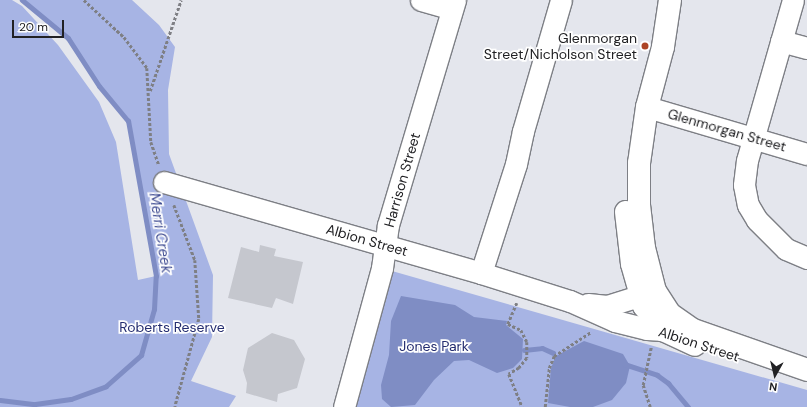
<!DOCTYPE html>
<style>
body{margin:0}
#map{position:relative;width:807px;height:407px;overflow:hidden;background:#e4e6ed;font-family:"DM Sans",sans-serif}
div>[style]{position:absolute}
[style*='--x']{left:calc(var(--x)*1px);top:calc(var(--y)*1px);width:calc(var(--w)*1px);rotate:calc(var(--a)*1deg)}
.green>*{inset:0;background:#a7b4e4}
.water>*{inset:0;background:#7f8dc4}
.stream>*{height:5px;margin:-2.5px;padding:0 2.5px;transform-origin:2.5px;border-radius:2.5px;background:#7f8dc4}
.building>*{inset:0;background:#c5c7ce}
.path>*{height:2.5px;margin-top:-1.25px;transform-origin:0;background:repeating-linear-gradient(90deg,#7e7f84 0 3px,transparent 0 5px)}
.roads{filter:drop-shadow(1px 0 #7d7f85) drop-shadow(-1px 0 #7d7f85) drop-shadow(0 1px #7d7f85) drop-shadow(0 -1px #7d7f85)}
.minor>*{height:21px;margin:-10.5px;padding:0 10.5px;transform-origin:10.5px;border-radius:10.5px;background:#fff}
.major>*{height:22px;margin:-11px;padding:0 11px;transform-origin:11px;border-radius:11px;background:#fff}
.dots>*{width:11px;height:11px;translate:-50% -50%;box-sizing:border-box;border:2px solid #fff;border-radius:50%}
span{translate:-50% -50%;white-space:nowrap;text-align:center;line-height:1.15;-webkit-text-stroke:3.5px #fff;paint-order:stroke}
.poi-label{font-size:14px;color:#212124}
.right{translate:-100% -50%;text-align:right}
.street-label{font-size:14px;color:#212124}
.park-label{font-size:14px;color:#242d70}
.water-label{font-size:15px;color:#3f4c92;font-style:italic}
.north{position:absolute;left:755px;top:355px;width:40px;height:40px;-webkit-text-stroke:3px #fff;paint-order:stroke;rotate:188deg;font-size:11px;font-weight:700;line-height:16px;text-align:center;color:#212124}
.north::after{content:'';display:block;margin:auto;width:14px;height:18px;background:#212124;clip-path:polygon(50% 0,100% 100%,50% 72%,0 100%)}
.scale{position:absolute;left:12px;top:20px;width:52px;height:18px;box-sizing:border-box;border:2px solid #212124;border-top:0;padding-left:5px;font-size:12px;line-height:14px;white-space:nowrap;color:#212124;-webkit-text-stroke:3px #fff;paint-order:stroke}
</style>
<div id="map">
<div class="green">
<div style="clip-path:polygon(0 0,12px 0,22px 6px,58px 45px,99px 102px,116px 142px,138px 280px,156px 276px,128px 121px,99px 86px,68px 38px,22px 0,132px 0,159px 25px,175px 47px,168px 90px,169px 154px,213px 275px,212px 337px,191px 381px,236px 396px,229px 407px,0 407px)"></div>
<div style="clip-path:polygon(392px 271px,807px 390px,807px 407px,353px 407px)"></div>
</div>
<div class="water">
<div style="clip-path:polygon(401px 296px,455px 305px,474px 317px,507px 321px,506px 325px,523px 339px,522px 359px,513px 368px,497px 373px,469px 360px,454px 361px,434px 380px,415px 405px,391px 407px,382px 399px,381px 385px,389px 355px,391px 321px)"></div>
<div style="clip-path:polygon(584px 341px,623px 354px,630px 366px,626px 383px,612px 400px,593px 407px,570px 407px,548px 403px,551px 368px,556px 356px)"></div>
</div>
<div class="stream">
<div style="--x:524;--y:350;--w:18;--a:-6"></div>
<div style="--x:542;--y:348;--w:12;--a:24"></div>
<div style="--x:624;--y:364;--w:35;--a:18"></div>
<div style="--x:657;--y:375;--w:14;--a:36"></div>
<div style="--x:668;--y:383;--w:31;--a:50"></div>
<div style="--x:0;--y:400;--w:35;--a:7"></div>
<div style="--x:35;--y:404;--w:36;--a:-8"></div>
<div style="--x:71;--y:399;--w:37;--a:-20"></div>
<div style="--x:106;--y:386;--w:47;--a:-41.5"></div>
<div style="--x:141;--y:355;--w:48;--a:-74.2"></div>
<div style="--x:154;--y:309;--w:33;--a:-87"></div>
<div style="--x:156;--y:276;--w:158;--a:-100.2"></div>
<div style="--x:128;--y:121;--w:45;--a:-129.6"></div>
<div style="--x:99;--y:86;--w:57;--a:-122.9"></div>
<div style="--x:68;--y:38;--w:60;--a:-140.4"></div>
</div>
<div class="building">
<div style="clip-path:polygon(260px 245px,276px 249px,274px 256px,303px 262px,293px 304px,276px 298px,272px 308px,228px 298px,241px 247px,259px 252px)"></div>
<div style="clip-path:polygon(272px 333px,294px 340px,305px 359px,297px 388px,278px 394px,277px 402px,246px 393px,247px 383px,243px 370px,248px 348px)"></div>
</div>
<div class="path">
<div style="--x:84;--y:0;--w:54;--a:42.8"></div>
<div style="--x:124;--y:37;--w:39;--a:53"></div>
<div style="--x:147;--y:68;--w:74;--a:86.9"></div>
<div style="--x:151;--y:142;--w:24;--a:71"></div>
<div style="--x:150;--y:91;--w:96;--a:-71.2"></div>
<div style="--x:174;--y:205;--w:59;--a:69.1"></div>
<div style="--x:195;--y:260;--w:59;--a:86.1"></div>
<div style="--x:199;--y:319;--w:91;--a:105.3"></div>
<div style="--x:517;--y:303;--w:23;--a:113"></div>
<div style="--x:508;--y:324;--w:14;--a:25"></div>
<div style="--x:521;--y:330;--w:13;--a:63"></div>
<div style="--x:527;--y:342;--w:16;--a:90"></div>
<div style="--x:527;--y:358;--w:13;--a:129"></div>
<div style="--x:519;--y:368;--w:12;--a:149"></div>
<div style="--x:509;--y:374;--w:35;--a:68"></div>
<div style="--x:545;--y:407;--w:39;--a:-84"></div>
<div style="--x:549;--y:368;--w:13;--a:-67"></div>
<div style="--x:554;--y:356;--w:44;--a:-33"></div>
<div style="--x:650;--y:407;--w:23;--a:-108"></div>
<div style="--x:643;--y:385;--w:39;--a:-78"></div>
</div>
<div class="roads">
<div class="minor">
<div style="--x:421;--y:0;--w:32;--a:16"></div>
<div style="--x:793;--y:0;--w:166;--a:106"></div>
<div style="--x:747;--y:160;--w:25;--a:97"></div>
<div style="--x:744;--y:185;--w:20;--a:79"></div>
<div style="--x:748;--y:205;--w:17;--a:59"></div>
<div style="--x:757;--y:220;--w:41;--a:45"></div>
<div style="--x:786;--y:249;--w:23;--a:23"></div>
<div style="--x:781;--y:41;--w:27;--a:15"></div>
<div style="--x:647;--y:107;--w:167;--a:16.4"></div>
<div style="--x:164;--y:182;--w:330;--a:16"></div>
<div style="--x:481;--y:273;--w:93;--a:17.5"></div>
<div style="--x:570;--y:301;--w:49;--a:24"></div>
<div style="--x:615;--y:321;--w:33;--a:14"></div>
<div style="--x:647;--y:329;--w:16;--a:4"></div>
<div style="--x:481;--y:273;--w:114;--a:-72.2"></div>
<div style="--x:516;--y:164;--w:34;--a:-78"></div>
<div style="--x:523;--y:131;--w:136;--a:-73.8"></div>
<div style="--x:588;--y:304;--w:19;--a:6"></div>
<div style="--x:607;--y:306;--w:50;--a:-17.4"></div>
<div style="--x:344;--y:407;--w:144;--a:-74.7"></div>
<div style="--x:382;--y:268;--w:43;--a:-82.1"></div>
<div style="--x:388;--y:225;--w:235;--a:-73.4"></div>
</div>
<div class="major">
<div style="--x:670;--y:0;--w:48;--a:98.5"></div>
<div style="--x:663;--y:47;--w:62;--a:104.9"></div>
<div style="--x:647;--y:107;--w:57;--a:98.1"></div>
<div style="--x:639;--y:163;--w:42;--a:90"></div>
<div style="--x:639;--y:205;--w:43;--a:83.4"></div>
<div style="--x:644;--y:248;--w:44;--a:75.7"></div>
<div style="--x:655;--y:291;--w:27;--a:57"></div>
<div style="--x:670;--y:314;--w:28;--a:35"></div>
<div style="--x:693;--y:330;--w:121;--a:19.3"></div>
<div style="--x:626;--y:212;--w:52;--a:83.4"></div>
<div style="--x:632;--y:264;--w:44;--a:74.1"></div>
<div style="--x:644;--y:306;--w:31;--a:52"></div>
<div style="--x:663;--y:330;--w:35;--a:25"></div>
</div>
</div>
<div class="dots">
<div style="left:645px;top:46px;background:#ad4426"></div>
</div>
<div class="poi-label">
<span class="right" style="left:637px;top:46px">Glenmorgan<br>Street/Nicholson Street</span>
</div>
<div class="street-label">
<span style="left:727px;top:130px;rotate:16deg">Glenmorgan Street</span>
<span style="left:402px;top:180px;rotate:-74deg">Harrison Street</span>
<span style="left:367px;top:240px;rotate:16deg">Albion Street</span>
<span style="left:699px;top:344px;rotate:18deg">Albion Street</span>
</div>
<div class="park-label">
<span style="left:172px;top:327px">Roberts Reserve</span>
<span style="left:434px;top:346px">Jones Park</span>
</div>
<div class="water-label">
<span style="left:160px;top:233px;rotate:81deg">Merri Creek</span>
</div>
<div class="north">N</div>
<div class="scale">20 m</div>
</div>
